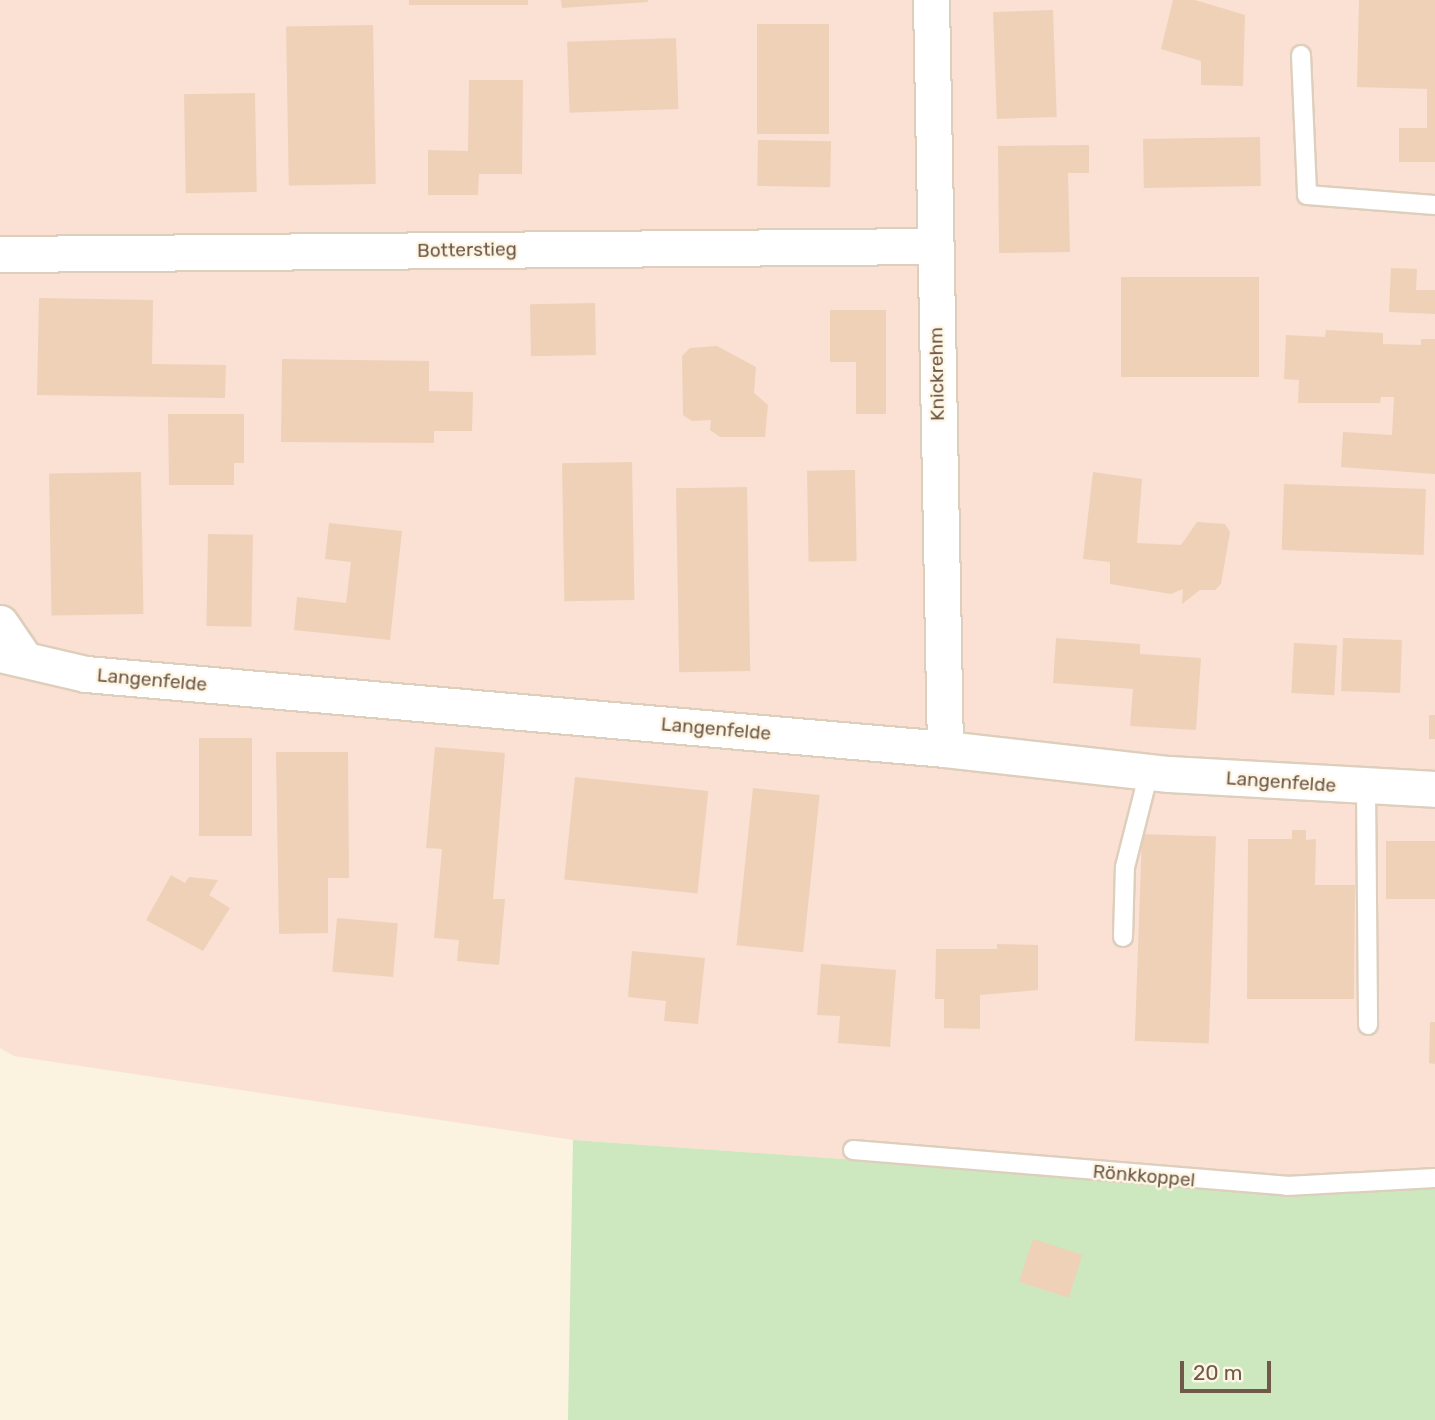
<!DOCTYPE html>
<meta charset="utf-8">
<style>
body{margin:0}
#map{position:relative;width:1435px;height:1420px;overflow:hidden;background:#fbf2e0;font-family:Rubik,sans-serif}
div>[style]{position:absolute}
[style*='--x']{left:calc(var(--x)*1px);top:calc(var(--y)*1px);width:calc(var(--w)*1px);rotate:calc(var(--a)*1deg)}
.commercial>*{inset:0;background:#fbe1d4}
.green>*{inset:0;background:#cde7bf}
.building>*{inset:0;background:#efd1b8;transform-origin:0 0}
.roads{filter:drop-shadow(2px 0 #decebc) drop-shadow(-2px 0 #decebc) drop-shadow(0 2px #decebc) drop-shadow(0 -2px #decebc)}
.lane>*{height:18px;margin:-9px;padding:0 9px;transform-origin:9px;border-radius:9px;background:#fff}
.street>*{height:35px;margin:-17.5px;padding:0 17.5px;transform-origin:17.5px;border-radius:17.5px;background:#fff}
span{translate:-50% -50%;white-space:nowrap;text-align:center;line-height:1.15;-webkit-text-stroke:5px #fef6e5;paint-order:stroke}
.street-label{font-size:19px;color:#705948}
.scale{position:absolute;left:1180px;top:1361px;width:91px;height:32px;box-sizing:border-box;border:4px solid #705948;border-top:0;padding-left:9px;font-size:21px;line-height:24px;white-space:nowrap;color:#705948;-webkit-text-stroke:5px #fef6e5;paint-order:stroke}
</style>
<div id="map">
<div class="commercial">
<div style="clip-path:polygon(0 0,1435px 0,1435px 1174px,1267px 1189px,573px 1140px,14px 1056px,0 1048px)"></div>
</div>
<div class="green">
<div style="clip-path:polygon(573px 1140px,1266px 1189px,1435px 1174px,1435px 1420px,568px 1420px)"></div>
</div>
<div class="building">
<div style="left:409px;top:0;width:119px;height:5px"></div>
<div style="clip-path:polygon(561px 0,648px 0,648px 2px,562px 8px)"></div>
<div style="clip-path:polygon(1173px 0,1195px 0,1245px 15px,1243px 86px,1201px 85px,1201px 61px,1161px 49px)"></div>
<div style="clip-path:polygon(1359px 0,1435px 0,1435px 162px,1399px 162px,1399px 128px,1427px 128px,1427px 89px,1357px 87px)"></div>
<div style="left:1053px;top:10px;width:107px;height:60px;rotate:88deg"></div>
<div style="left:757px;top:24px;width:72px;height:110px"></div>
<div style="left:373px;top:25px;width:159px;height:87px;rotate:89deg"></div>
<div style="left:676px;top:38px;width:71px;height:109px;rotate:88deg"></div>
<div style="clip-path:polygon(469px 80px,523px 80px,522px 174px,479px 174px,478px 195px,428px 195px,428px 150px,468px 151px)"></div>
<div style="left:255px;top:93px;width:99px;height:71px;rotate:89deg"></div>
<div style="left:1260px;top:137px;width:49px;height:117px;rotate:89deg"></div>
<div style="left:758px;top:140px;width:73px;height:46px;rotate:1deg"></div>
<div style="clip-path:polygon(1089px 145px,1089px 173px,1068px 173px,1070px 252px,999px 253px,998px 146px)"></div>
<div style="clip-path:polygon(1391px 268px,1417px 269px,1416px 290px,1435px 290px,1435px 314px,1389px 312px)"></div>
<div style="left:1121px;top:277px;width:138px;height:100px"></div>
<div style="clip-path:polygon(39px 298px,153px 300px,152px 364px,226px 365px,225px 398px,37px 395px)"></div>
<div style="left:595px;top:303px;width:52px;height:65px;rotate:89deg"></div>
<div style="clip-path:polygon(830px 310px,886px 310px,886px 414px,856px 414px,856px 362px,830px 362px)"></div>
<div style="clip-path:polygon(1326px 330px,1383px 333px,1383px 344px,1421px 345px,1421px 339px,1435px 339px,1435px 474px,1341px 467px,1343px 432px,1392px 435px,1394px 397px,1381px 397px,1380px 403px,1298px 403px,1299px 380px,1284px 379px,1286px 335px,1325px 337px)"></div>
<div style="clip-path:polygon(717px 346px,756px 367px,754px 393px,768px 405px,765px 437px,720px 437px,710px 430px,711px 420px,692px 421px,683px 415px,682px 356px,690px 348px)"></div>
<div style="clip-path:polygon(282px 359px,429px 361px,429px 391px,473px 392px,472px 431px,434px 431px,434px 443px,281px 442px)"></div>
<div style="clip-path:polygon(168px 414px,244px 414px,244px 463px,234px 463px,234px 485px,169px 485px)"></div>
<div style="left:632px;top:462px;width:138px;height:70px;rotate:89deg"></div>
<div style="left:855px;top:470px;width:91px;height:48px;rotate:89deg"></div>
<div style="left:141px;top:472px;width:142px;height:92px;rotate:89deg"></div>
<div style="clip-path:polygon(1093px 472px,1142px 479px,1137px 543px,1181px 545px,1197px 522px,1225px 524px,1230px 532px,1221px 584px,1215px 590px,1200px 590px,1182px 604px,1183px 589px,1171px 594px,1110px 584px,1110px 562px,1083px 559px)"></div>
<div style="left:1284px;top:484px;width:142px;height:66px;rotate:2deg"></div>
<div style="left:747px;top:487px;width:184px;height:71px;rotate:89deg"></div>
<div style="clip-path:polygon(329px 523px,402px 531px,390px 640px,294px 630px,297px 597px,346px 603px,351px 562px,325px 559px)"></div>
<div style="left:208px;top:534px;width:45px;height:92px;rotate:1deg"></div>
<div style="clip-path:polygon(1056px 638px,1140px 644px,1140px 654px,1201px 658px,1196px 730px,1130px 726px,1133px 689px,1053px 683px)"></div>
<div style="left:1343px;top:638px;width:59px;height:53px;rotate:2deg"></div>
<div style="left:1294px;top:643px;width:43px;height:50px;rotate:3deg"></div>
<div style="left:1429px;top:715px;width:6px;height:24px"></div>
<div style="left:252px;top:738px;width:98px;height:53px;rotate:90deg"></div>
<div style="clip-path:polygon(435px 747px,505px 753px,493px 899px,505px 899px,499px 965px,457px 961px,459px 940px,434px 938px,442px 849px,426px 848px)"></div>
<div style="clip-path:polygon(276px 752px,348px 752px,349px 878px,328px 878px,328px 933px,279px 934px)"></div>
<div style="left:575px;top:777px;width:134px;height:103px;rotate:6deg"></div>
<div style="left:753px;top:788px;width:67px;height:158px;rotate:6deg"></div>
<div style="clip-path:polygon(1292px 830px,1306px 830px,1306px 840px,1316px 839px,1315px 885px,1355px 885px,1354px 999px,1247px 999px,1248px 839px,1292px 839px)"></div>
<div style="left:1142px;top:834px;width:74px;height:207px;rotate:2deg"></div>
<div style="left:1386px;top:841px;width:49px;height:58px"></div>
<div style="clip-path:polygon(171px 875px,185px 883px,189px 877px,218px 880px,209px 895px,230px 908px,203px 951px,146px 920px)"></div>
<div style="left:337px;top:918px;width:61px;height:54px;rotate:5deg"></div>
<div style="clip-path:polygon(997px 944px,1038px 945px,1038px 990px,980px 995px,980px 1029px,944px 1028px,944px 999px,935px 999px,936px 949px,997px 949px)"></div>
<div style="clip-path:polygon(632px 951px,705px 958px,698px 1024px,664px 1021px,666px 1001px,628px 997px)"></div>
<div style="clip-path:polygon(821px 964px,896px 970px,890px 1047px,838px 1043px,840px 1016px,817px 1015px)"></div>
<div style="clip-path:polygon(1430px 1022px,1435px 1022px,1435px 1064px,1429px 1063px)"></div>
<div style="left:1033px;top:1239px;width:52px;height:45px;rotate:18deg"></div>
</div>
<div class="roads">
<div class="lane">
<div style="--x:1301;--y:55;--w:140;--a:87.5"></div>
<div style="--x:1307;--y:195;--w:128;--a:4.5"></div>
<div style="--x:1366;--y:787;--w:238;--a:89.5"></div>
<div style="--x:1123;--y:937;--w:70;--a:-88.4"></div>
<div style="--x:1125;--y:867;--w:98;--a:-75.8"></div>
<div style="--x:853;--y:1150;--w:435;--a:4.7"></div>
<div style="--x:1287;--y:1186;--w:148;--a:-3.1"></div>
</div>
<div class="street">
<div style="--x:931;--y:0;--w:749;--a:88.93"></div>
<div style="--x:0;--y:254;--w:934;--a:-0.49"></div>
<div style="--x:0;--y:623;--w:42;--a:55.6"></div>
<div style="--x:0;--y:654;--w:88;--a:13.1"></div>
<div style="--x:86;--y:674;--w:862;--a:4.99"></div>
<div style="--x:945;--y:749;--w:225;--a:6.4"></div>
<div style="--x:1169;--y:774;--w:266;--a:3.2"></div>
</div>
</div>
<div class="street-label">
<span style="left:467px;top:250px;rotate:-1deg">Botterstieg</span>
<span style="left:937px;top:374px;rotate:-91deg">Knickrehm</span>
<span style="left:152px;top:680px;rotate:5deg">Langenfelde</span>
<span style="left:716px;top:729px;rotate:5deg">Langenfelde</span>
<span style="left:1281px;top:782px;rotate:4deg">Langenfelde</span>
<span style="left:1144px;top:1176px;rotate:5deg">Rönkkoppel</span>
</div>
<div class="scale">20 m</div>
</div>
